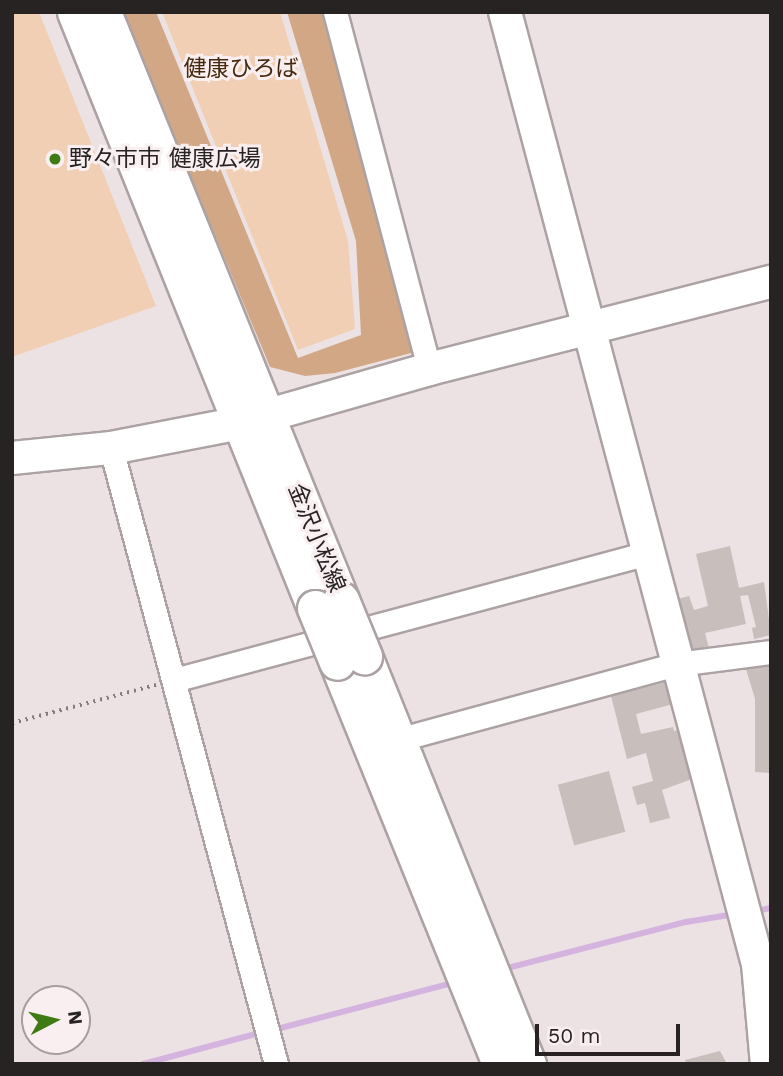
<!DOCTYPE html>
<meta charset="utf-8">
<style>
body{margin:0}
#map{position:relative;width:783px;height:1076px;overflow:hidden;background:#ece2e3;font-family:"Work Sans","Noto Sans JP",sans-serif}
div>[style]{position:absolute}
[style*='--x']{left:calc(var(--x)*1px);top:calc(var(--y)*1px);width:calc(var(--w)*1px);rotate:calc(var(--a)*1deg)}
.green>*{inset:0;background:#f1cfb4}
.forest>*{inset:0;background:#d2a786}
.stream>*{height:6px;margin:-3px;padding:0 3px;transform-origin:3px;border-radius:3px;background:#d4b4df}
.building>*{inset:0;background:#c8bebb;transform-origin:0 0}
.path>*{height:3.5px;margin-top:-1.75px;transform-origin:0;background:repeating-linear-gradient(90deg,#827c7c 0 2px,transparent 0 7px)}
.roads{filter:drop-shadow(2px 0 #aca2a3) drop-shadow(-2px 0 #aca2a3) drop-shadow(0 2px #aca2a3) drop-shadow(0 -2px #aca2a3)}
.street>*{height:23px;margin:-11.5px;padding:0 11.5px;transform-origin:11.5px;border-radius:11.5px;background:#fff}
.secondary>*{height:32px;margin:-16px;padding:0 16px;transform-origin:16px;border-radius:16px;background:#fff}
.primary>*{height:35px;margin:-17.5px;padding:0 17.5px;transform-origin:17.5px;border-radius:17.5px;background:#fff}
.bridges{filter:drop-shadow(2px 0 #aca2a3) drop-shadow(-2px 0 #aca2a3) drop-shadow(0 2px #aca2a3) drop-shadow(0 -2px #aca2a3)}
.primary-bridge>*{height:35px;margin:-17.5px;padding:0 17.5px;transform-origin:17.5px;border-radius:17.5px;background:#fff}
.dots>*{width:19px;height:19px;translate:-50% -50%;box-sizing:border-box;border:4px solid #faeff0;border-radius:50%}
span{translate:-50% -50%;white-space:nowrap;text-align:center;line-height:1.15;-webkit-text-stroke:6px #faeff0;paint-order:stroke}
.park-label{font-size:23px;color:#46290e}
.poi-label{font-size:23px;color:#272323}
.left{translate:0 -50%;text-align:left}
.street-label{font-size:23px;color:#272323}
.frame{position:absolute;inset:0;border:14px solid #272323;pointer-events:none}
.north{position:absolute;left:21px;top:985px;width:70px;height:70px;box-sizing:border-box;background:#faeff0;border:2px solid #a69d9e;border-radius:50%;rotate:83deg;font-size:19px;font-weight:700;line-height:28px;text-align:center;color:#272323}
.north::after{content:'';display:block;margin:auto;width:24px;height:32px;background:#3e7b15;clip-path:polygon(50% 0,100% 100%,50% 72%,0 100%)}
.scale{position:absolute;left:535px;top:1024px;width:145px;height:32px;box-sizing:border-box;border:4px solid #272323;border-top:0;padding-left:9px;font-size:21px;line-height:24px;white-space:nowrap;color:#272323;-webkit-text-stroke:5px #faeff0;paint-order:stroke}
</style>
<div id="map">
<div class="green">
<div style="clip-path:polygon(12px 12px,39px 12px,156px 306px,12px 357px)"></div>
<div style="clip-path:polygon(162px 12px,280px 12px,348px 241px,355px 329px,298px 350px)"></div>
</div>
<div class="forest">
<div style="clip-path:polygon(122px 12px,156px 12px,298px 358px,361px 335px,356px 241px,287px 12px,328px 12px,415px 352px,335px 373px,305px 376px,270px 367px)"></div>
</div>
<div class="stream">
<div style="--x:752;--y:912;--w:19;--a:-12"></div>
<div style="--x:500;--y:970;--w:192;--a:-14.5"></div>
<div style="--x:686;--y:922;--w:50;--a:-9.3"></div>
<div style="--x:273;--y:1030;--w:189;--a:-14.7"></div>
<div style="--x:143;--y:1064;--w:124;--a:-14.9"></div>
</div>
<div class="building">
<div style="clip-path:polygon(730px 546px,739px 588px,764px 582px,771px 635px,754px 639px,752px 628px,756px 627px,748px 595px,740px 596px,746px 624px,705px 633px,711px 656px,688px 661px,674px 600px,689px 596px,694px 610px,708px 606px,696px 554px)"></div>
<div style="clip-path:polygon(771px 665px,771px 773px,755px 772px,755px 699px,746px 669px)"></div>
<div style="clip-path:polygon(667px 682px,673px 704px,636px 714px,641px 734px,673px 727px,674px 731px,682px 729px,692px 779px,662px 790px,670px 818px,650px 823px,645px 803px,637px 805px,632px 787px,653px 781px,646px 753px,627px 759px,611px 696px)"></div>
<div style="left:609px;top:771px;width:63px;height:53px;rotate:75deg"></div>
<div style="clip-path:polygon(720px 1051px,727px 1064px,686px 1064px,685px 1060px)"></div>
</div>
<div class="path">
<div style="--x:12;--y:723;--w:149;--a:-14.8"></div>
</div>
<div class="roads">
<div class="street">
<div style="--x:335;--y:12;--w:369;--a:75.2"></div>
<div style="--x:111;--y:448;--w:638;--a:75"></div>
<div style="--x:174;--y:680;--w:492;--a:-15"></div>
<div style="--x:397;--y:740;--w:290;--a:-15.2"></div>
<div style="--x:677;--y:664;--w:95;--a:-7.3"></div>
</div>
<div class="secondary">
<div style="--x:505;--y:12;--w:985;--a:75.12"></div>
<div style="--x:758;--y:964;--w:100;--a:84.9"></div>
<div style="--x:12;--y:458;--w:100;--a:-5.8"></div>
<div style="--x:111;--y:448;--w:132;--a:-10.9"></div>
<div style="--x:241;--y:423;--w:196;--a:-16"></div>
<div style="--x:429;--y:369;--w:353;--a:-14.3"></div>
</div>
<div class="primary">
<div style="--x:75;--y:12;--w:643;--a:68.07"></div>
<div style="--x:103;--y:12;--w:634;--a:67.96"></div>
<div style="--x:364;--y:656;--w:440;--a:68.1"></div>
<div style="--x:337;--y:662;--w:434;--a:67.9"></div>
</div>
</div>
<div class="bridges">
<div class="primary-bridge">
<div style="--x:341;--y:600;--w:61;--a:67.7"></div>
<div style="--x:315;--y:608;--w:58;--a:67.8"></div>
</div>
</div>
<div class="dots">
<div style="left:55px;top:159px;background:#3e7b15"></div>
</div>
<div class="park-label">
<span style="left:241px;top:69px">健康ひろば</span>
</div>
<div class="poi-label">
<span class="left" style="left:69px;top:159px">野々市市 健康広場</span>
</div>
<div class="street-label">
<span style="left:316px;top:538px;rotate:68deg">金沢小松線</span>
</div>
<div class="frame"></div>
<div class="north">N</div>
<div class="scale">50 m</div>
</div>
